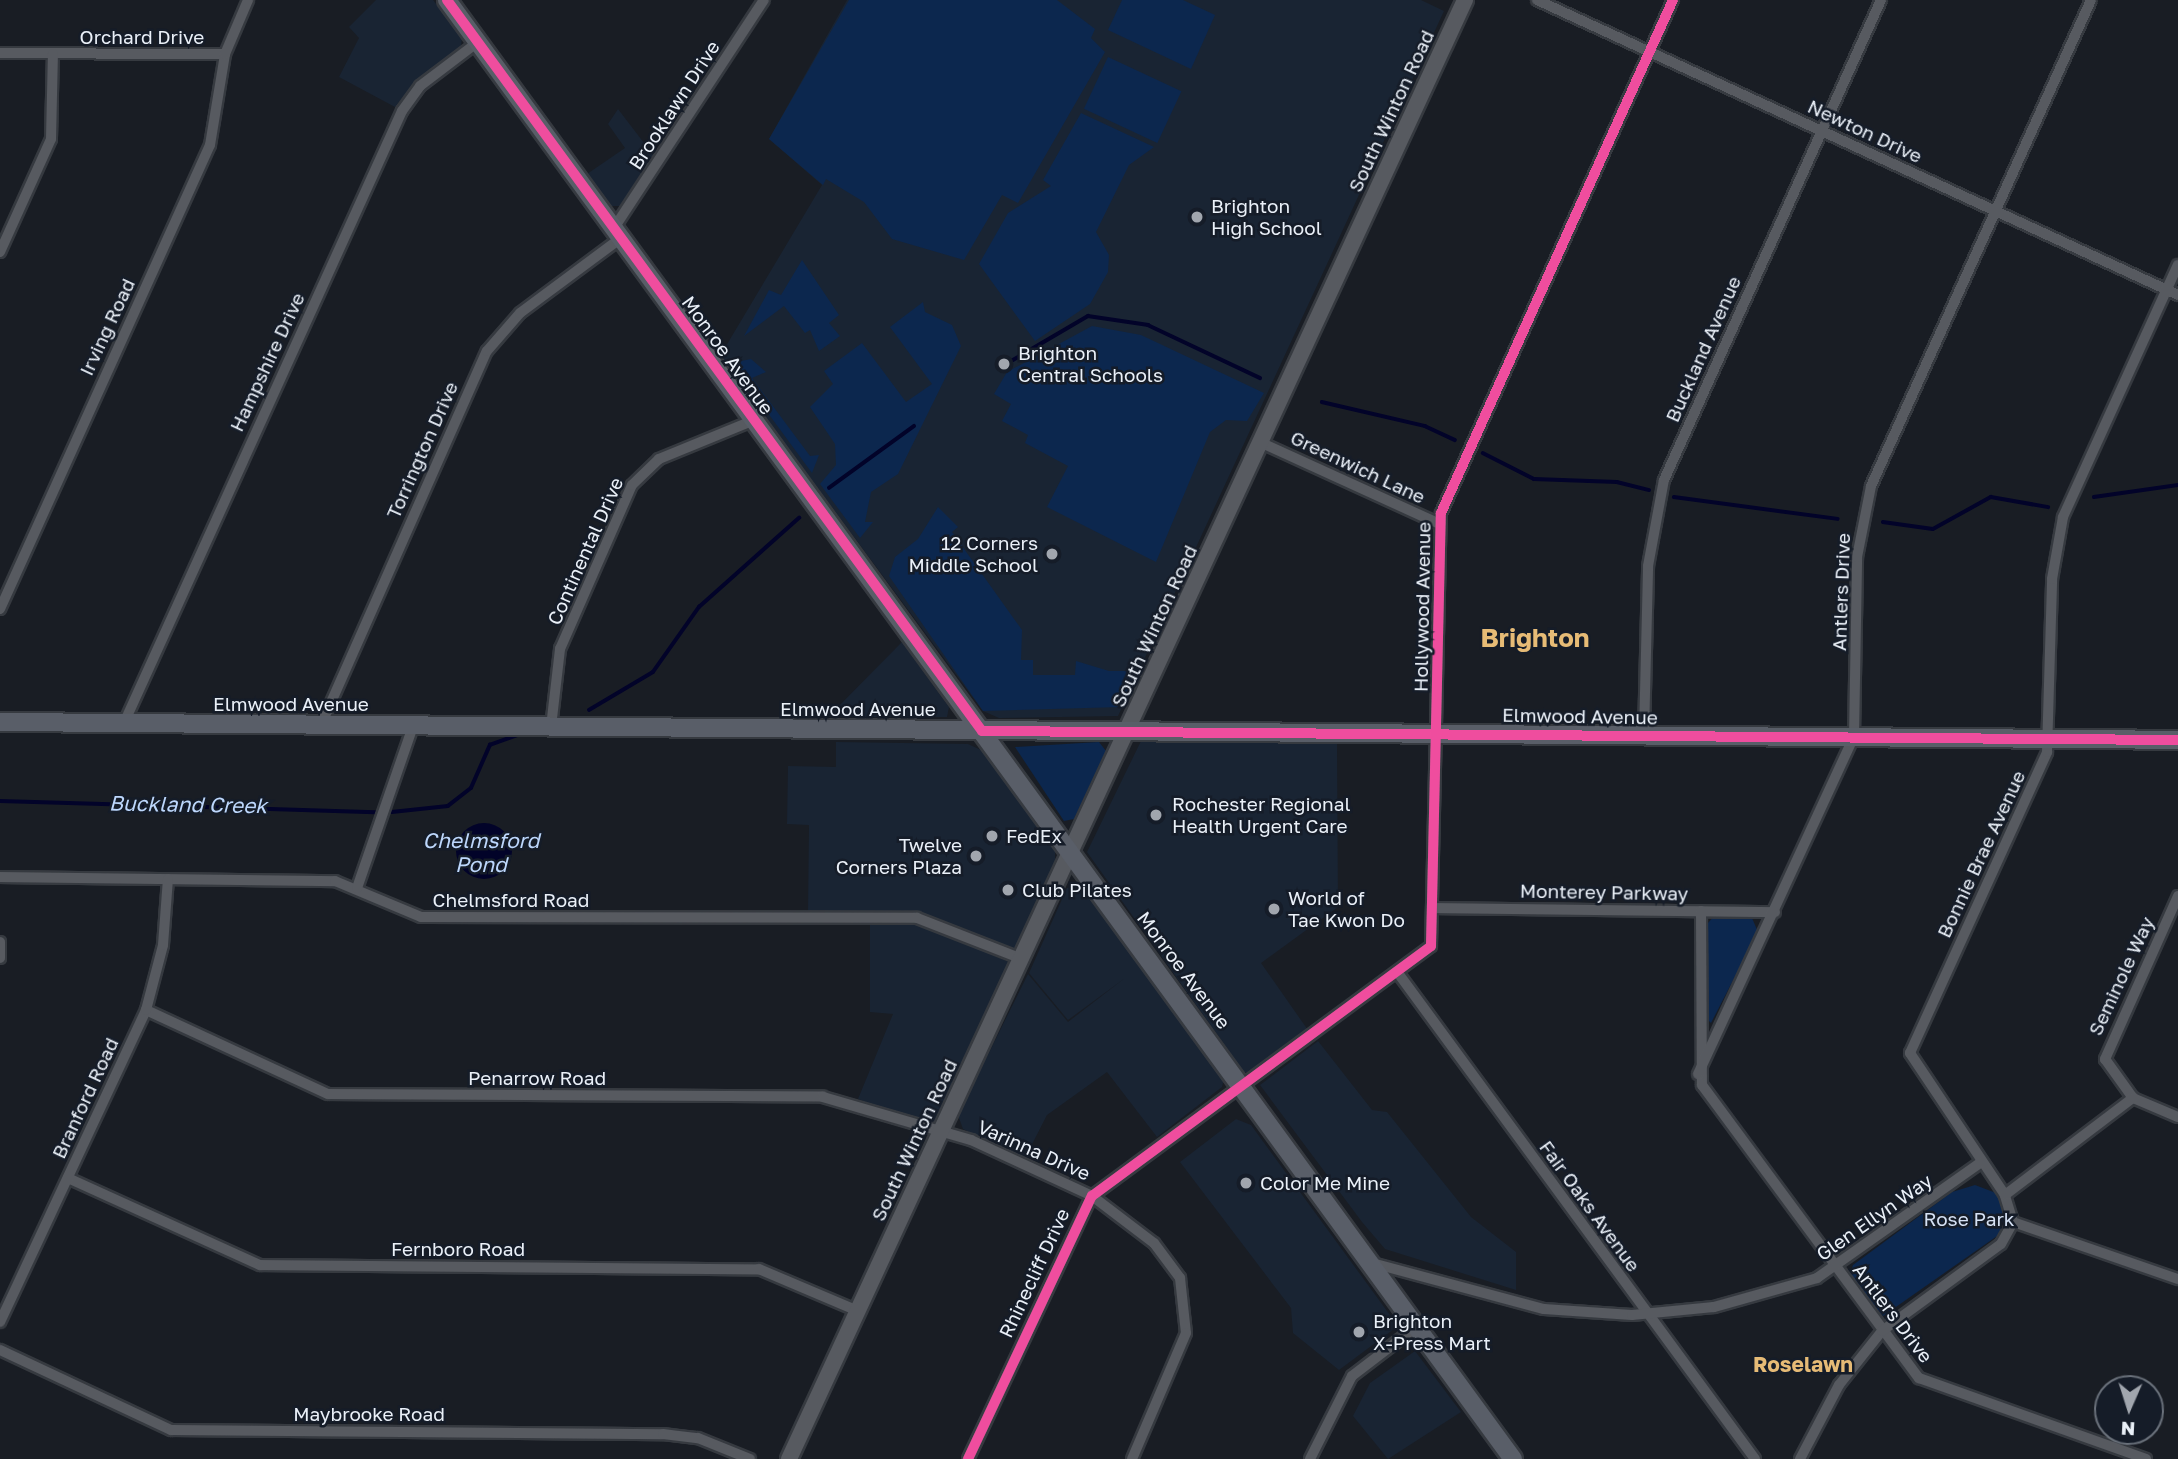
<!DOCTYPE html>
<style>
body{margin:0}
#map{position:relative;width:2178px;height:1459px;overflow:hidden;background:#191d24;font-family:"Golos Text",sans-serif}
div>[style]{position:absolute}
[style*='--x']{left:calc(var(--x)*1px);top:calc(var(--y)*1px);width:calc(var(--w)*1px);rotate:calc(var(--a)*1deg)}
.built>*{inset:0;background:#192433}
.green>*{inset:0;background:#0c274e;transform-origin:0 0}
.water>*{inset:0;background:#020329}
.round{border-radius:50%}
.stream>*{height:3.5px;margin:-1.75px;padding:0 1.75px;transform-origin:1.75px;border-radius:1.75px;background:#020329}
.roads{filter:drop-shadow(2px 0 #363a40) drop-shadow(-2px 0 #363a40) drop-shadow(0 2px #363a40) drop-shadow(0 -2px #363a40)}
.minor>*{height:10px;margin:-5px;padding:0 5px;transform-origin:5px;border-radius:5px;background:#575a60}
.secondary>*{height:16px;margin:-8px;padding:0 8px;transform-origin:8px;border-radius:8px;background:#575a60}
.primary>*{height:18px;margin:-9px;padding:0 9px;transform-origin:9px;border-radius:9px;background:#595e68}
.cycleway>*{height:10px;margin:-5px;padding:0 5px;transform-origin:5px;border-radius:5px;background:#ef4d9e}
.dots>*{width:19px;height:19px;translate:-50% -50%;box-sizing:border-box;border:4px solid #151c28;border-radius:50%}
span{translate:-50% -50%;white-space:nowrap;text-align:center;line-height:1.15;-webkit-text-stroke:5px #151c28;paint-order:stroke}
.street-label{font-size:19px;color:#eaf0f8}
.poi-label{font-size:19px;color:#eaf0f8}
.left{translate:0 -50%;text-align:left}
.right{translate:-100% -50%;text-align:right}
.park-label{font-size:19px;color:#d6e2f5}
.water-label{font-size:21px;color:#bdd7fc;font-style:italic}
.neighbourhood-label{font-size:21px;color:#e6bb76;font-weight:700}
.district-label{font-size:26px;color:#e6bb76;font-weight:700}
.north{position:absolute;left:2094px;top:1375px;width:70px;height:70px;box-sizing:border-box;background:#151c28;border:2px solid #6a717b;border-radius:50%;rotate:183deg;font-size:19px;font-weight:700;line-height:28px;text-align:center;color:#eaf0f8}
.north::after{content:'';display:block;margin:auto;width:24px;height:32px;background:#a1a6ae;clip-path:polygon(50% 0,100% 100%,50% 72%,0 100%)}
</style>
<div id="map">
<div class="built">
<div style="clip-path:polygon(376px 0,433px 0,462px 37px,461px 47px,415px 82px,395px 107px,339px 77px,359px 38px,349px 27px)"></div>
<div style="clip-path:polygon(847px 0,1421px 0,1444px 11px,1118px 716px,999px 718px,983px 711px,720px 356px,822px 185px,769px 139px)"></div>
<div style="clip-path:polygon(618px 109px,654px 156px,621px 206px,610px 206px,587px 174px,625px 148px,608px 124px)"></div>
<div style="clip-path:polygon(902px 642px,949px 707px,947px 717px,828px 717px)"></div>
<div style="clip-path:polygon(1141px 741px,1337px 743px,1338px 907px,1261px 963px,1310px 1033px,1253px 1073px,1244px 1072px,1087px 852px)"></div>
<div style="clip-path:polygon(836px 742px,968px 744px,981px 750px,1055px 851px,1055px 865px,1015px 949px,919px 912px,808px 913px,809px 825px,787px 824px,788px 766px,836px 767px)"></div>
<div style="clip-path:polygon(1080px 886px,1224px 1079px,1222px 1087px,1157px 1137px,1107px 1072px,1047px 1115px,1025px 1158px,963px 1129px,958px 1115px,1028px 974px,1068px 1022px,1125px 978px,1068px 1020px,1029px 973px,1067px 888px)"></div>
<div style="clip-path:polygon(870px 924px,920px 924px,1009px 962px,938px 1123px,928px 1128px,858px 1099px,893px 1014px,870px 1012px)"></div>
<div style="clip-path:polygon(1318px 1041px,1372px 1110px,1387px 1112px,1471px 1217px,1516px 1252px,1516px 1290px,1385px 1249px,1362px 1222px,1260px 1085px)"></div>
<div style="clip-path:polygon(1236px 1119px,1251px 1125px,1398px 1326px,1339px 1370px,1293px 1333px,1291px 1308px,1180px 1162px)"></div>
<div style="clip-path:polygon(1415px 1351px,1461px 1412px,1388px 1459px,1353px 1416px,1370px 1383px)"></div>
</div>
<div class="green">
<div style="clip-path:polygon(849px 0,1057px 0,1095px 29px,1091px 38px,1105px 52px,1018px 203px,1002px 195px,964px 260px,892px 239px,864px 202px,826px 179px,823px 185px,769px 139px)"></div>
<div style="clip-path:polygon(1122px 0,1183px 0,1215px 15px,1191px 69px,1108px 30px)"></div>
<div style="left:1108px;top:57px;width:81px;height:57px;rotate:25deg"></div>
<div style="clip-path:polygon(1081px 113px,1154px 147px,1129px 165px,1096px 232px,1109px 255px,1108px 272px,1090px 304px,1035px 341px,979px 264px,1008px 213px,1051px 186px,1043px 180px)"></div>
<div style="clip-path:polygon(802px 260px,839px 315px,829px 323px,840px 336px,819px 351px,810px 330px,805px 333px,784px 306px,744px 336px,769px 290px,781px 295px)"></div>
<div style="clip-path:polygon(923px 302px,925px 312px,952px 325px,961px 346px,898px 474px,871px 492px,865px 522px,873px 522px,860px 538px,820px 484px,836px 465px,835px 444px,810px 407px,833px 384px,824px 371px,862px 343px,906px 402px,932px 384px,890px 327px)"></div>
<div style="clip-path:polygon(1092px 326px,1141px 335px,1264px 393px,1247px 421px,1226px 420px,1210px 432px,1156px 562px,1047px 507px,1068px 466px,1025px 443px,1028px 435px,1002px 421px,1011px 404px,994px 394px,1007px 372px)"></div>
<div style="clip-path:polygon(751px 359px,766px 372px,752px 378px,810px 456px,819px 455px,812px 473px,731px 363px)"></div>
<div style="clip-path:polygon(938px 507px,958px 527px,952px 532px,1022px 630px,1021px 660px,1033px 660px,1033px 675px,1075px 675px,1076px 661px,1109px 671px,1137px 671px,1121px 707px,983px 711px,889px 576px,895px 557px,918px 539px)"></div>
<div style="clip-path:polygon(1099px 742px,1106px 751px,1074px 819px,1064px 821px,1015px 747px)"></div>
<div style="clip-path:polygon(1714px 916px,1752px 918px,1758px 932px,1711px 1023px,1705px 1017px,1708px 923px)"></div>
<div style="clip-path:polygon(1975px 1185px,1996px 1193px,2005px 1207px,2000px 1234px,1883px 1316px,1850px 1274px,1853px 1265px,1952px 1192px)"></div>
</div>
<div class="water">
<div class="round" style="left:456px;top:823px;width:56px;height:56px"></div>
</div>
<div class="stream">
<div style="--x:1013;--y:360;--w:87;--a:-30.4"></div>
<div style="--x:1088;--y:316;--w:61;--a:8.5"></div>
<div style="--x:1148;--y:325;--w:124;--a:25.3"></div>
<div style="--x:1322;--y:402;--w:106;--a:13.1"></div>
<div style="--x:1425;--y:426;--w:33;--a:25"></div>
<div style="--x:1483;--y:453;--w:57;--a:27"></div>
<div style="--x:1534;--y:479;--w:83;--a:2.1"></div>
<div style="--x:1617;--y:482;--w:33;--a:14"></div>
<div style="--x:829;--y:488;--w:105;--a:-36.1"></div>
<div style="--x:1674;--y:497;--w:165;--a:7.6"></div>
<div style="--x:2094;--y:497;--w:85;--a:-8.1"></div>
<div style="--x:1883;--y:522;--w:50;--a:8"></div>
<div style="--x:1933;--y:529;--w:66;--a:-28.9"></div>
<div style="--x:1991;--y:497;--w:58;--a:10"></div>
<div style="--x:589;--y:710;--w:74;--a:-30.7"></div>
<div style="--x:653;--y:672;--w:80;--a:-54.7"></div>
<div style="--x:699;--y:607;--w:134;--a:-41.7"></div>
<div style="--x:0;--y:801;--w:375;--a:1.7"></div>
<div style="--x:392;--y:812;--w:56;--a:-6.1"></div>
<div style="--x:448;--y:806;--w:29;--a:-38"></div>
<div style="--x:471;--y:788;--w:47;--a:-66.2"></div>
<div style="--x:490;--y:745;--w:30;--a:-20"></div>
</div>
<div class="roads">
<div class="minor">
<div style="--x:1537;--y:0;--w:706;--a:24.71"></div>
<div style="--x:0;--y:53;--w:225;--a:0.3"></div>
<div style="--x:614;--y:228;--w:273;--a:-56.7"></div>
<div style="--x:0;--y:252;--w:124;--a:-65.7"></div>
<div style="--x:51;--y:139;--w:85;--a:-88.7"></div>
<div style="--x:1262;--y:443;--w:196;--a:24.5"></div>
<div style="--x:0;--y:609;--w:509;--a:-65.65"></div>
<div style="--x:210;--y:145;--w:92;--a:-80.6"></div>
<div style="--x:225;--y:54;--w:59;--a:-66.9"></div>
<div style="--x:124;--y:723;--w:672;--a:-65.57"></div>
<div style="--x:402;--y:111;--w:31;--a:-54"></div>
<div style="--x:420;--y:86;--w:73;--a:-37.2"></div>
<div style="--x:321;--y:725;--w:409;--a:-66.1"></div>
<div style="--x:487;--y:351;--w:50;--a:-49"></div>
<div style="--x:520;--y:313;--w:126;--a:-36.6"></div>
<div style="--x:551;--y:727;--w:79;--a:-83.4"></div>
<div style="--x:560;--y:649;--w:179;--a:-66.3"></div>
<div style="--x:632;--y:485;--w:37;--a:-44"></div>
<div style="--x:659;--y:459;--w:103;--a:-22.3"></div>
<div style="--x:1644;--y:734;--w:168;--a:-88.6"></div>
<div style="--x:1648;--y:566;--w:87;--a:-79.5"></div>
<div style="--x:1664;--y:480;--w:527;--a:-65.67"></div>
<div style="--x:0;--y:877;--w:335;--a:0.7"></div>
<div style="--x:335;--y:881;--w:93;--a:22.7"></div>
<div style="--x:421;--y:917;--w:496;--a:0.1"></div>
<div style="--x:917;--y:918;--w:113;--a:21.3"></div>
<div style="--x:357;--y:888;--w:171;--a:-70.9"></div>
<div style="--x:2178;--y:896;--w:179;--a:114.1"></div>
<div style="--x:2105;--y:1059;--w:48;--a:54.3"></div>
<div style="--x:2133;--y:1098;--w:49;--a:22.9"></div>
<div style="--x:1434;--y:908;--w:341;--a:0.7"></div>
<div style="--x:1701;--y:911;--w:174;--a:89.7"></div>
<div style="--x:1702;--y:1085;--w:365;--a:53.5"></div>
<div style="--x:1919;--y:1378;--w:241;--a:19.6"></div>
<div style="--x:0;--y:942;--w:16;--a:90"></div>
<div style="--x:1398;--y:973;--w:603;--a:53.7"></div>
<div style="--x:146;--y:1010;--w:200;--a:24.8"></div>
<div style="--x:328;--y:1094;--w:495;--a:0.3"></div>
<div style="--x:823;--y:1097;--w:154;--a:16.2"></div>
<div style="--x:971;--y:1140;--w:133;--a:24.8"></div>
<div style="--x:1092;--y:1196;--w:78;--a:37.2"></div>
<div style="--x:1154;--y:1243;--w:44;--a:53.4"></div>
<div style="--x:1180;--y:1278;--w:55;--a:83.8"></div>
<div style="--x:1186;--y:1333;--w:137;--a:113.2"></div>
<div style="--x:1698;--y:1074;--w:372;--a:-65.2"></div>
<div style="--x:1854;--y:736;--w:179;--a:-89"></div>
<div style="--x:1857;--y:557;--w:72;--a:-78.8"></div>
<div style="--x:1871;--y:486;--w:533;--a:-65.64"></div>
<div style="--x:68;--y:1178;--w:211;--a:24.4"></div>
<div style="--x:260;--y:1265;--w:499;--a:0.5"></div>
<div style="--x:759;--y:1269;--w:108;--a:23"></div>
<div style="--x:2005;--y:1195;--w:171;--a:-123.8"></div>
<div style="--x:1910;--y:1053;--w:331;--a:-65.5"></div>
<div style="--x:2047;--y:752;--w:173;--a:-88.3"></div>
<div style="--x:2052;--y:579;--w:63;--a:-79.9"></div>
<div style="--x:2063;--y:517;--w:277;--a:-65.5"></div>
<div style="--x:2013;--y:1222;--w:175;--a:19.1"></div>
<div style="--x:1372;--y:1263;--w:178;--a:15"></div>
<div style="--x:1544;--y:1309;--w:88;--a:3.9"></div>
<div style="--x:1632;--y:1315;--w:82;--a:-5.6"></div>
<div style="--x:1714;--y:1307;--w:107;--a:-15.7"></div>
<div style="--x:1817;--y:1278;--w:199;--a:-35.2"></div>
<div style="--x:0;--y:1322;--w:344;--a:-64.9"></div>
<div style="--x:146;--y:1010;--w:67;--a:-75.3"></div>
<div style="--x:163;--y:945;--w:66;--a:-85.7"></div>
<div style="--x:0;--y:1350;--w:189;--a:25.1"></div>
<div style="--x:171;--y:1430;--w:492;--a:0.5"></div>
<div style="--x:663;--y:1434;--w:35;--a:7"></div>
<div style="--x:698;--y:1438;--w:56;--a:22"></div>
<div style="--x:968;--y:1459;--w:291;--a:-64.8"></div>
<div style="--x:1092;--y:1196;--w:421;--a:-36.4"></div>
<div style="--x:1431;--y:946;--w:433;--a:-88.7"></div>
<div style="--x:1441;--y:513;--w:563;--a:-65.67"></div>
<div style="--x:1310;--y:1459;--w:93;--a:-63.2"></div>
<div style="--x:1352;--y:1376;--w:81;--a:-37.4"></div>
<div style="--x:1800;--y:1459;--w:84;--a:-62.2"></div>
<div style="--x:1839;--y:1385;--w:69;--a:-51.5"></div>
<div style="--x:1882;--y:1331;--w:147;--a:-36.2"></div>
<div style="--x:2001;--y:1244;--w:25;--a:-61"></div>
<div style="--x:2013;--y:1222;--w:28;--a:-107"></div>
<div style="--x:2005;--y:1195;--w:161;--a:-37.2"></div>
</div>
<div class="secondary">
<div style="--x:789;--y:1459;--w:1608;--a:-65.14"></div>
</div>
<div class="primary">
<div style="--x:447;--y:0;--w:1807;--a:53.85"></div>
<div style="--x:0;--y:722;--w:2178;--a:0.47"></div>
</div>
</div>
<div class="cycleway">
<div style="--x:447;--y:0;--w:906;--a:53.8"></div>
<div style="--x:982;--y:731;--w:1196;--a:0.43"></div>
<div style="--x:968;--y:1459;--w:291;--a:-64.8"></div>
<div style="--x:1092;--y:1196;--w:421;--a:-36.4"></div>
<div style="--x:1431;--y:946;--w:433;--a:-88.7"></div>
<div style="--x:1441;--y:513;--w:563;--a:-65.67"></div>
</div>
<div class="dots">
<div style="left:1197px;top:217px;background:#a1a6ae"></div>
<div style="left:1004px;top:364px;background:#a1a6ae"></div>
<div style="left:1052px;top:554px;background:#a1a6ae"></div>
<div style="left:1156px;top:815px;background:#a1a6ae"></div>
<div style="left:992px;top:836px;background:#a1a6ae"></div>
<div style="left:976px;top:856px;background:#a1a6ae"></div>
<div style="left:1008px;top:890px;background:#a1a6ae"></div>
<div style="left:1274px;top:909px;background:#a1a6ae"></div>
<div style="left:1246px;top:1183px;background:#a1a6ae"></div>
<div style="left:1359px;top:1332px;background:#a1a6ae"></div>
</div>
<div class="street-label">
<span style="left:142px;top:37px">Orchard Drive</span>
<span style="left:674px;top:105px;rotate:-57deg">Brooklawn Drive</span>
<span style="left:1391px;top:111px;rotate:-65deg">South Winton Road</span>
<span style="left:1865px;top:131px;rotate:25deg">Newton Drive</span>
<span style="left:107px;top:327px;rotate:-65deg">Irving Road</span>
<span style="left:1703px;top:349px;rotate:-66deg">Buckland Avenue</span>
<span style="left:728px;top:355px;rotate:54deg">Monroe Avenue</span>
<span style="left:267px;top:362px;rotate:-65deg">Hampshire Drive</span>
<span style="left:422px;top:450px;rotate:-66deg">Torrington Drive</span>
<span style="left:1358px;top:467px;rotate:25deg">Greenwich Lane</span>
<span style="left:585px;top:551px;rotate:-66deg">Continental Drive</span>
<span style="left:1841px;top:592px;rotate:-88deg">Antlers Drive</span>
<span style="left:1422px;top:607px;rotate:-89deg">Hollywood Avenue</span>
<span style="left:1154px;top:626px;rotate:-65deg">South Winton Road</span>
<span style="left:291px;top:704px">Elmwood Avenue</span>
<span style="left:858px;top:709px">Elmwood Avenue</span>
<span style="left:1580px;top:716px;rotate:1deg">Elmwood Avenue</span>
<span style="left:1981px;top:854px;rotate:-65deg">Bonnie Brae Avenue</span>
<span style="left:1604px;top:892px;rotate:1deg">Monterey Parkway</span>
<span style="left:511px;top:900px">Chelmsford Road</span>
<span style="left:1184px;top:970px;rotate:53deg">Monroe Avenue</span>
<span style="left:2121px;top:976px;rotate:-65deg">Seminole Way</span>
<span style="left:537px;top:1078px">Penarrow Road</span>
<span style="left:85px;top:1098px;rotate:-65deg">Branford Road</span>
<span style="left:914px;top:1140px;rotate:-65deg">South Winton Road</span>
<span style="left:1034px;top:1150px;rotate:24deg">Varinna Drive</span>
<span style="left:1590px;top:1206px;rotate:54deg">Fair Oaks Avenue</span>
<span style="left:1874px;top:1217px;rotate:-35deg">Glen Ellyn Way</span>
<span style="left:458px;top:1249px">Fernboro Road</span>
<span style="left:1034px;top:1273px;rotate:-65deg">Rhinecliff Drive</span>
<span style="left:1893px;top:1313px;rotate:53deg">Antlers Drive</span>
<span style="left:369px;top:1414px">Maybrooke Road</span>
</div>
<div class="poi-label">
<span class="left" style="left:1211px;top:217px">Brighton<br>High School</span>
<span class="left" style="left:1018px;top:364px">Brighton<br>Central Schools</span>
<span class="right" style="left:1038px;top:554px">12 Corners<br>Middle School</span>
<span class="left" style="left:1172px;top:815px">Rochester Regional<br>Health Urgent Care</span>
<span class="left" style="left:1006px;top:836px">FedEx</span>
<span class="right" style="left:962px;top:856px">Twelve<br>Corners Plaza</span>
<span class="left" style="left:1022px;top:890px">Club Pilates</span>
<span class="left" style="left:1288px;top:909px">World of<br>Tae Kwon Do</span>
<span class="left" style="left:1260px;top:1183px">Color Me Mine</span>
<span class="left" style="left:1373px;top:1332px">Brighton<br>X-Press Mart</span>
</div>
<div class="park-label">
<span style="left:1969px;top:1219px">Rose Park</span>
</div>
<div class="water-label">
<span style="left:188px;top:804px;rotate:1deg">Buckland Creek</span>
<span style="left:481px;top:852px">Chelmsford<br>Pond</span>
</div>
<div class="neighbourhood-label">
<span style="left:1803px;top:1364px">Roselawn</span>
</div>
<div class="district-label">
<span style="left:1535px;top:638px">Brighton</span>
</div>
<div class="north">N</div>
</div>
